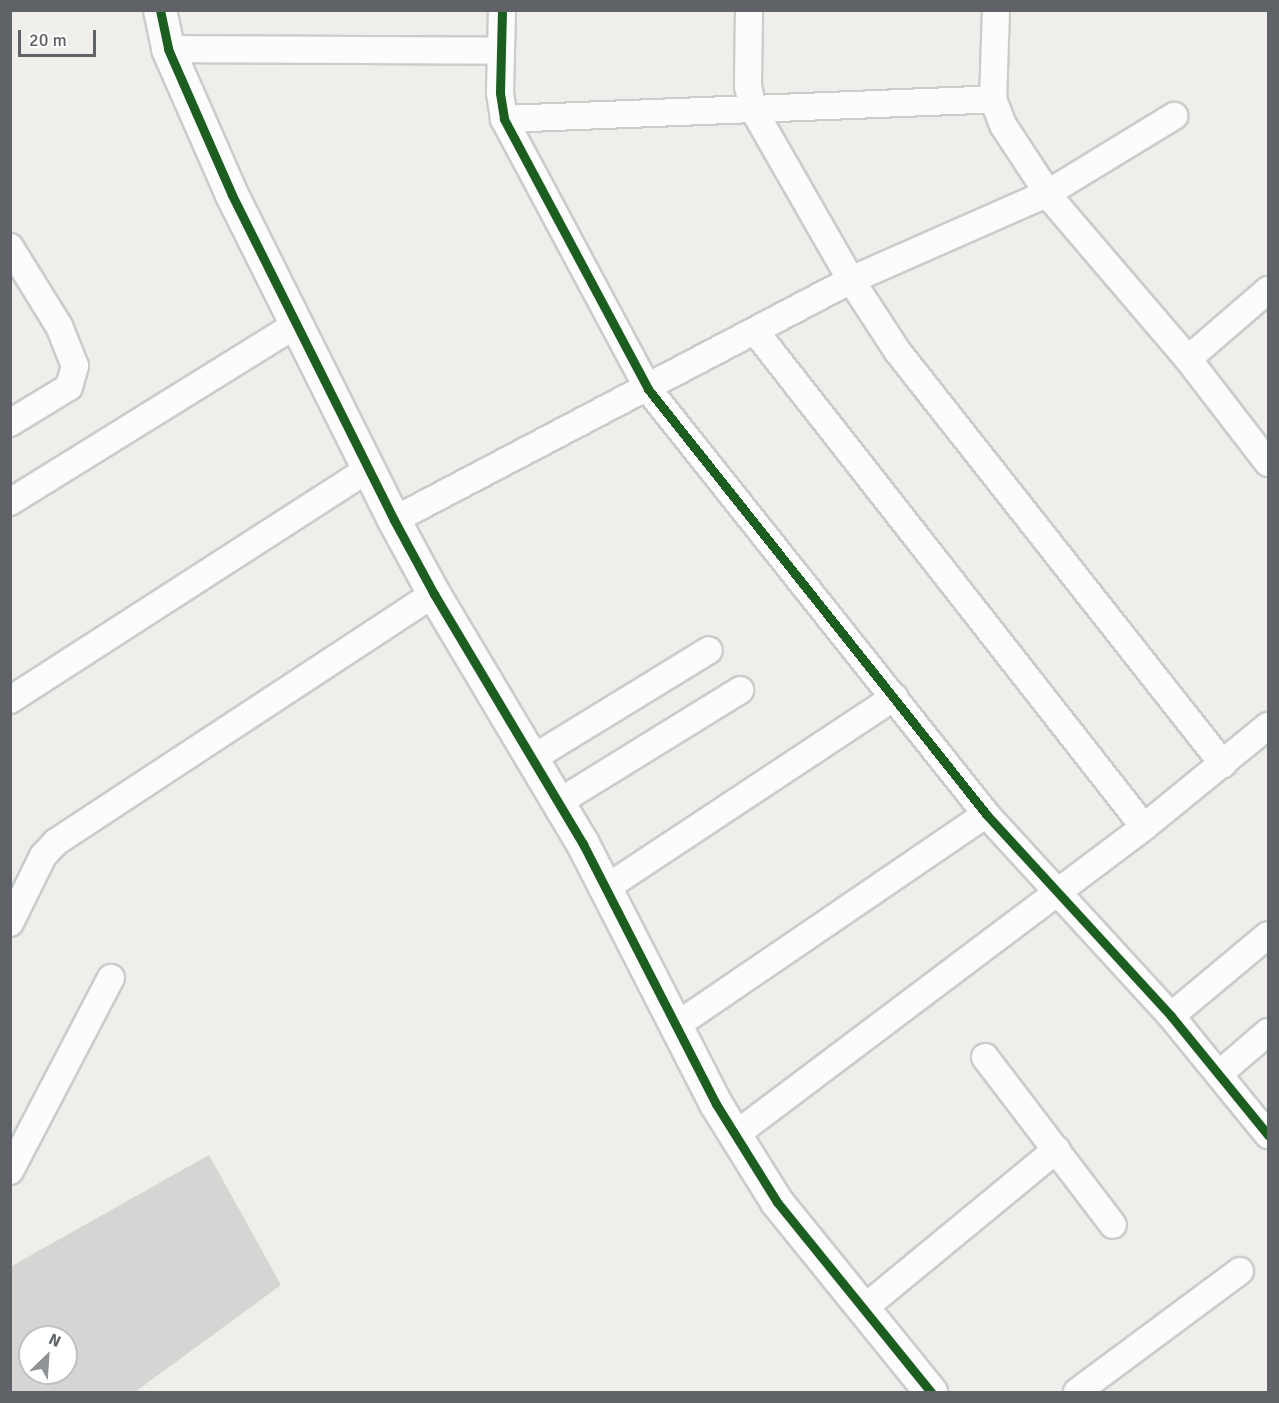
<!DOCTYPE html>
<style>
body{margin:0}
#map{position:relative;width:1279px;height:1403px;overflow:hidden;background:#efeeea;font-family:Signika,sans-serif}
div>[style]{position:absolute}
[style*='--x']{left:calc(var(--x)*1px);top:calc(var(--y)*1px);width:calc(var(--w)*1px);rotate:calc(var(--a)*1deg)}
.building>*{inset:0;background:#d6d5d3}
.roads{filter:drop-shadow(2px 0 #cbcccc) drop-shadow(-2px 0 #cbcccc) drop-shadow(0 2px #cbcccc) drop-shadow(0 -2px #cbcccc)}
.minor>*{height:26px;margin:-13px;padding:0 13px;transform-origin:13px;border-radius:13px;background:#fdfcfc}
.tertiary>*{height:32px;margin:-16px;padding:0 16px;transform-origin:16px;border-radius:16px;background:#fdfcfc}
.cycleway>*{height:9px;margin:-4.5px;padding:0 4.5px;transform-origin:4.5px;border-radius:4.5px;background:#1b5e20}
span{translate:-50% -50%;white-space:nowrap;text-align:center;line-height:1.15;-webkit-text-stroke:4.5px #fff;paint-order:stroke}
.frame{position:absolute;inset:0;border:12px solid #5f6368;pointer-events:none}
.north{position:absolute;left:18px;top:1325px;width:60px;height:60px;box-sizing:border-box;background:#fff;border:2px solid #bfc1c3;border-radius:50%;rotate:25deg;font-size:16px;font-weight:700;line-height:24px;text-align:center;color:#5f6368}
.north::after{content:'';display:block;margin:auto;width:21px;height:27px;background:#919496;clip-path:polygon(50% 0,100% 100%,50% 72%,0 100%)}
.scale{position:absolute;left:18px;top:30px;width:78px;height:27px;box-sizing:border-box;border:3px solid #5f6368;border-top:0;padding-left:8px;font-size:18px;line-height:21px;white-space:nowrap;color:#5f6368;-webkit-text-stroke:4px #fff;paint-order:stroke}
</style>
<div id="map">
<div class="building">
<div style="clip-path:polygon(evenodd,209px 1155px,281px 1285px,135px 1392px,10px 1392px,10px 1267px,209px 1155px,30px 1337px,66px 1337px,66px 1373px,30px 1373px,30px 1337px)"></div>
</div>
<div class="roads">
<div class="minor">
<div style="--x:502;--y:10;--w:83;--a:91.4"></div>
<div style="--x:500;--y:93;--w:26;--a:81"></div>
<div style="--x:504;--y:119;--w:306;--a:61.9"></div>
<div style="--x:648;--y:389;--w:543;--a:51.5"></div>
<div style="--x:986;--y:814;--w:274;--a:47.5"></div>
<div style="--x:1171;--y:1016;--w:154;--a:50.8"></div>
<div style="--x:749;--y:10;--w:76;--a:90.8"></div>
<div style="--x:748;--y:86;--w:24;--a:78"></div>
<div style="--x:753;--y:109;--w:197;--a:60.2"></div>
<div style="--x:851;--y:280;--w:86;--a:56.9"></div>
<div style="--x:898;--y:352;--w:525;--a:51.73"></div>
<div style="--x:996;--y:10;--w:89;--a:91.9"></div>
<div style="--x:993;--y:99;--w:28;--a:69"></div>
<div style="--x:1003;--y:125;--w:91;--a:56.7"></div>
<div style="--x:1053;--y:201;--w:208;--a:49.5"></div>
<div style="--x:1188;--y:359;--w:131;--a:52.4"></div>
<div style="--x:168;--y:49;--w:333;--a:0.3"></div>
<div style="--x:504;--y:119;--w:489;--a:-2.3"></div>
<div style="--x:10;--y:247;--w:93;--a:58.2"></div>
<div style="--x:59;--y:326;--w:43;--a:68.2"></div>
<div style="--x:75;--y:366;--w:22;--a:106"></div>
<div style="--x:69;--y:387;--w:69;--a:148.6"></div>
<div style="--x:755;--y:331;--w:630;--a:51.89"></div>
<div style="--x:1188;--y:359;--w:106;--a:-40.8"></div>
<div style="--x:10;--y:502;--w:338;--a:-31.8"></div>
<div style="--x:394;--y:520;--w:516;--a:-27.71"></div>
<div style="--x:851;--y:280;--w:215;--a:-23.8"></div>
<div style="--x:1048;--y:193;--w:148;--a:-31.4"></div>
<div style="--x:10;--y:700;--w:427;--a:-32.8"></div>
<div style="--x:533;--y:758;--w:206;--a:-31.5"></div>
<div style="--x:559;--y:802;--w:213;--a:-31.7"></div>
<div style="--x:606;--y:888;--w:346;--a:-33.5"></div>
<div style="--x:10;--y:923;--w:75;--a:-63.8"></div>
<div style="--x:43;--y:856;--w:19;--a:-47"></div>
<div style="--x:56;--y:842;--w:452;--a:-33.3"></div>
<div style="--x:1171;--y:1016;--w:126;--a:-39.9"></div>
<div style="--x:674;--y:1027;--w:378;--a:-34.3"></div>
<div style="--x:985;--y:1057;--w:211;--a:52.7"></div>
<div style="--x:1219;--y:1074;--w:65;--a:-40.6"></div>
<div style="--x:735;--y:1135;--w:512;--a:-36.98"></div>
<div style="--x:1144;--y:827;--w:160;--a:-39.2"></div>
<div style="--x:10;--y:1171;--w:218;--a:-62.4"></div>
<div style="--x:863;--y:1309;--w:251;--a:-39.5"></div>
<div style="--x:1077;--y:1392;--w:203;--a:-36.6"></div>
</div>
<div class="tertiary">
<div style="--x:160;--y:10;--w:40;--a:78"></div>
<div style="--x:168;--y:49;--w:159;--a:66.3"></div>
<div style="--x:232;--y:195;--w:363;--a:63.5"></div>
<div style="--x:394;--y:520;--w:84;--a:61.6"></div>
<div style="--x:434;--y:594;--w:291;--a:59.2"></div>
<div style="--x:583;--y:844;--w:292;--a:62.9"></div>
<div style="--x:716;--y:1104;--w:115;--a:58.1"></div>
<div style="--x:777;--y:1202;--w:245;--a:51"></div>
</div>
</div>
<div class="cycleway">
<div style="--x:160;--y:10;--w:40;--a:78"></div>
<div style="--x:168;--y:49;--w:159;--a:66.3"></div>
<div style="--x:232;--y:195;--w:363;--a:63.5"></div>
<div style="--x:394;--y:520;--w:84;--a:61.6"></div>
<div style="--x:434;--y:594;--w:291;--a:59.2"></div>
<div style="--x:583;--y:844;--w:292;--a:62.9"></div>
<div style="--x:716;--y:1104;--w:115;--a:58.1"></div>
<div style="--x:777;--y:1202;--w:245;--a:51"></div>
<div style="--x:502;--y:10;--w:83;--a:91.4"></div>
<div style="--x:500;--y:93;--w:26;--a:81"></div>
<div style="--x:504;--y:119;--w:306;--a:61.9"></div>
<div style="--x:648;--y:389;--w:543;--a:51.5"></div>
<div style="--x:986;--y:814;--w:274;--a:47.5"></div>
<div style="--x:1171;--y:1016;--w:154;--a:50.8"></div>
</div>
<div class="frame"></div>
<div class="north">N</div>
<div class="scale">20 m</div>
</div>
